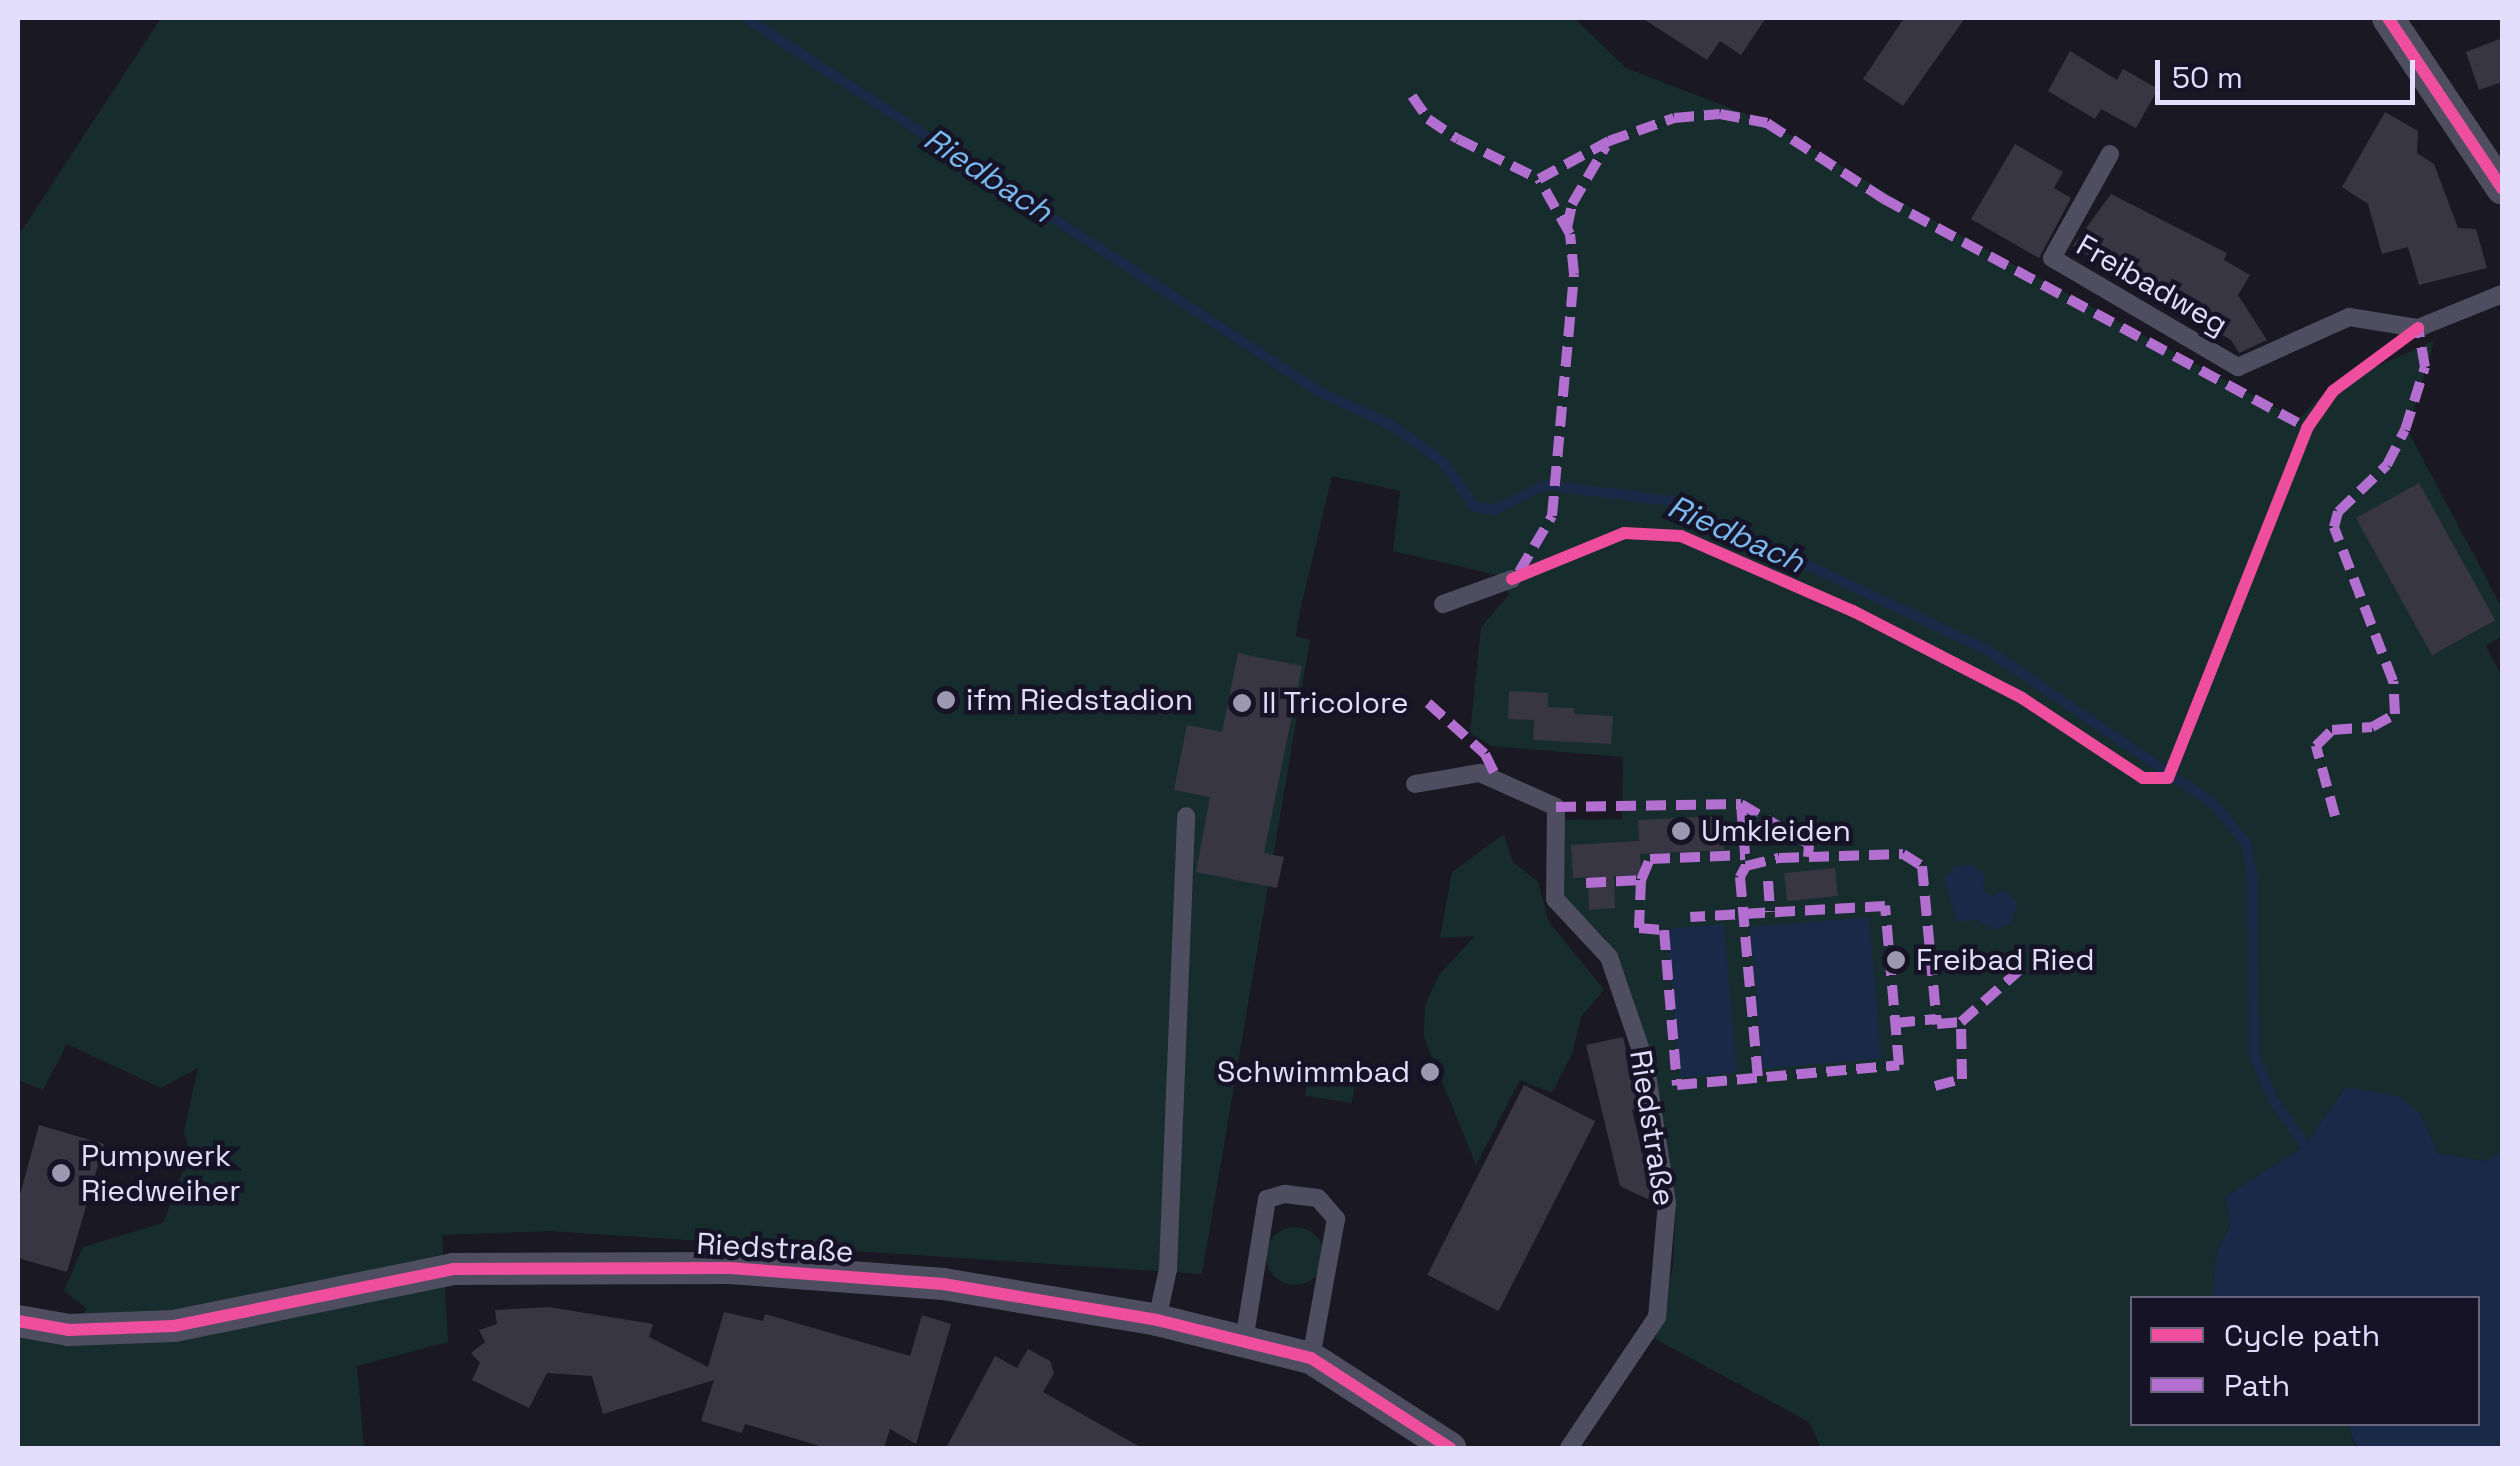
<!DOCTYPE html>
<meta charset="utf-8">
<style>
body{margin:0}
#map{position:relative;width:2520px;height:1466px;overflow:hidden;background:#1a1822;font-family:"Space Grotesk",sans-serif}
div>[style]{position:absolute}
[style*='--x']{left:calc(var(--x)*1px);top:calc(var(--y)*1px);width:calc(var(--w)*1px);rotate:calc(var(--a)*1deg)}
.green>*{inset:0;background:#172d2d;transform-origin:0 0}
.round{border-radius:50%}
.water>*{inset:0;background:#182a47;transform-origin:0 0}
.stream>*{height:10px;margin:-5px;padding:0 5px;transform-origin:5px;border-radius:5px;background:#182a47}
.building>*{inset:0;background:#393643;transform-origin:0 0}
.service>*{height:18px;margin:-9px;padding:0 9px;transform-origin:9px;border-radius:9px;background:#4f4e61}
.minor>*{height:32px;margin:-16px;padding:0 16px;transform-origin:16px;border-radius:16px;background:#4f4e61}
.quiet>*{height:10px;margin-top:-5px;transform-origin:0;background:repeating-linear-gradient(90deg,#b36fd0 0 20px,transparent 0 30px)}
.cycleway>*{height:12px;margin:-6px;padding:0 6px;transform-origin:6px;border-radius:6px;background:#ef4d9e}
.dots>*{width:28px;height:28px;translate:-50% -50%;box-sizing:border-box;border:5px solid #171327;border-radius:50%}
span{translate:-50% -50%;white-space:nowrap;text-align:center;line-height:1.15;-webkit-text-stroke:9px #171327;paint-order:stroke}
.street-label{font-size:30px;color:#e1ddfb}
.poi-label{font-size:30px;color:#e1ddfb}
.left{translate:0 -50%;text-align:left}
.right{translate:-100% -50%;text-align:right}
.water-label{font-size:32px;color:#79b8ed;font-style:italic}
.frame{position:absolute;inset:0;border:20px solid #e1ddfb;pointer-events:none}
.legend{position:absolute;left:2130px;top:1296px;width:350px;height:130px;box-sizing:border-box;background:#171327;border:2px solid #68647c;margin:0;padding:12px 18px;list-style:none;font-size:30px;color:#e1ddfb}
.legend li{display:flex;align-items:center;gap:20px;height:50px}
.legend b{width:50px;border:2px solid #68647c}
.scale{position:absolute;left:2155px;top:60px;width:260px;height:45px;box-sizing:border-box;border:5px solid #e1ddfb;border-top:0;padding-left:12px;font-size:30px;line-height:35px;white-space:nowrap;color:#e1ddfb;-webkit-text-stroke:8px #171327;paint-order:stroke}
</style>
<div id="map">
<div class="green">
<div style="clip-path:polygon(161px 18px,1574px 18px,1626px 68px,1774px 125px,1914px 210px,2298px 420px,2330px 387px,2434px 341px,2408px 431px,2502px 608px,2502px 636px,2486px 646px,2502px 677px,2502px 1151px,2487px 1161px,2439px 1154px,2420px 1113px,2346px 1087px,2304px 1146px,2225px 1197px,2230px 1225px,2216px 1255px,2213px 1298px,2132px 1298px,2132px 1424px,2347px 1424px,2356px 1448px,1821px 1448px,1809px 1422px,1655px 1339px,1673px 1266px,1676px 1201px,1651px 1056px,1628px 983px,1605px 938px,1561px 894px,1561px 820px,1622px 819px,1623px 757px,1492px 746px,1470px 733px,1481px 627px,1509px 595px,1502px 576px,1393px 551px,1400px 491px,1332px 476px,1298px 620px,1296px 636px,1310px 640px,1202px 1274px,550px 1231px,442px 1235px,448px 1342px,357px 1366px,364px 1448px,18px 1448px,18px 1335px,74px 1345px,86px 1308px,64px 1291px,83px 1247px,163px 1223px,190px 1153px,184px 1132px,198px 1068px,161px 1088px,67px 1044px,43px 1090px,18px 1080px,18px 236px)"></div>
<div style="clip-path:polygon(1504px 834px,1513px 862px,1538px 882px,1549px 922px,1604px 990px,1581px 1017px,1572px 1054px,1552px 1093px,1520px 1080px,1476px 1165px,1424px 1037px,1425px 1006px,1439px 975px,1475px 936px,1440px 938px,1452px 872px)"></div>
<div style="left:1310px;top:1066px;width:47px;height:30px;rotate:9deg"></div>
<div class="round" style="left:1266px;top:1227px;width:58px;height:58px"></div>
</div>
<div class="water">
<div style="clip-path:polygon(1973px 865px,1985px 876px,1982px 890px,1993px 896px,2003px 890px,2018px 903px,2011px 923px,1995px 930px,1977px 920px,1957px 922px,1944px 879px,1955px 866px)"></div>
<div style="left:1869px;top:917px;width:142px;height:119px;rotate:85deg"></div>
<div style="left:1724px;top:924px;width:149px;height:57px;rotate:85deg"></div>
<div style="clip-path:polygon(2346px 1087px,2400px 1097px,2420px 1113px,2439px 1154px,2486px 1161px,2502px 1151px,2502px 1448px,2357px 1448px,2347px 1424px,2478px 1424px,2478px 1298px,2213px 1298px,2216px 1255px,2230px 1225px,2225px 1197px,2304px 1146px)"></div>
</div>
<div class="stream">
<div style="--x:746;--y:18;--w:685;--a:33.09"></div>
<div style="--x:1320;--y:392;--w:78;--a:24.9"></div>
<div style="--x:1391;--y:425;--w:64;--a:35.4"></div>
<div style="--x:1443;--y:462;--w:54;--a:54.8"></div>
<div style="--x:1474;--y:506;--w:20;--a:11"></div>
<div style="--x:1494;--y:510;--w:57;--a:-26.1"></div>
<div style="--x:1545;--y:485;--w:128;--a:7.2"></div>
<div style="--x:1672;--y:501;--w:351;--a:25.3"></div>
<div style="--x:1989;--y:651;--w:271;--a:34.2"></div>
<div style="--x:2213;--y:803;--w:52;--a:50.5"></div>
<div style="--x:2246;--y:843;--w:32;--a:79"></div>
<div style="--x:2252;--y:874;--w:181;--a:89.4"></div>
<div style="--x:2254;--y:1055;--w:49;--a:67.1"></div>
<div style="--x:2273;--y:1100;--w:65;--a:54.4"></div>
</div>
<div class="building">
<div style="clip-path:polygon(1642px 18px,1766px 18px,1741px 55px,1720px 41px,1707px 60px)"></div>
<div style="clip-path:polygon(1904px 18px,1965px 18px,1903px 106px,1863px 79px)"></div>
<div style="clip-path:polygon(2502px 38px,2502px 82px,2479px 90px,2466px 52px)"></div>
<div style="clip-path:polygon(2070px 51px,2117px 80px,2123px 69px,2158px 89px,2136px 128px,2101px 109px,2095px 119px,2048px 91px)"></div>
<div style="clip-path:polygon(2385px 112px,2418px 131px,2417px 153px,2434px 164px,2458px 228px,2476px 229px,2487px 268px,2419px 285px,2408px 247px,2382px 254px,2368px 204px,2342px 187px)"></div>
<div style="clip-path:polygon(2015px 144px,2063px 172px,2054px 188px,2071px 198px,2039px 258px,1971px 219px)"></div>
<div style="clip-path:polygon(2111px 194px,2227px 253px,2224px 260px,2250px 275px,2238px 295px,2267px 340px,2239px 353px,2231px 340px,2073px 246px)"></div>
<div style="left:2419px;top:483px;width:157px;height:72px;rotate:61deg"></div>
<div style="clip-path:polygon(1238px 653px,1302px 666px,1264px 853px,1284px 857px,1277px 888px,1196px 872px,1210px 797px,1174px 790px,1187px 725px,1222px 732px)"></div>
<div style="clip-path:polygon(1509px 691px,1548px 693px,1548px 707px,1574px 708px,1574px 714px,1613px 716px,1611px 744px,1533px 740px,1534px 720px,1508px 719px)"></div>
<div style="clip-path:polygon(1722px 816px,1724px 850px,1640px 854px,1641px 875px,1614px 876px,1615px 908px,1589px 910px,1588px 877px,1573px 878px,1571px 845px,1639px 841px,1638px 820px)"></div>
<div style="left:1835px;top:868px;width:28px;height:51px;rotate:84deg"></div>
<div style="clip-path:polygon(1623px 1037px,1640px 1108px,1632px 1110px,1654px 1202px,1620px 1186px,1586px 1045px)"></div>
<div style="left:1524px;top:1085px;width:80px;height:213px;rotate:27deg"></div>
<div style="clip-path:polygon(39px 1125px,104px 1144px,67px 1272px,18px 1258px,18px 1202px)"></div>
<div style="clip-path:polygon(549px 1307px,653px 1324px,649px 1337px,708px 1367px,724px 1312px,763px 1321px,765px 1314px,910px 1356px,922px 1315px,951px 1324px,916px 1444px,890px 1429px,884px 1448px,827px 1448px,745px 1424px,742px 1433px,701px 1421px,714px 1380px,603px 1414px,592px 1376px,547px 1373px,529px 1408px,472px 1380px,480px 1363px,471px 1353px,485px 1342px,479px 1330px,497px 1324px,495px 1310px)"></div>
<div style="clip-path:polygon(1028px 1349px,1050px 1361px,1054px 1373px,1043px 1392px,1142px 1448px,946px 1448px,995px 1356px,1017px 1368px)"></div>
</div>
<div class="service">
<div style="--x:2110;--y:154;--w:119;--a:119.1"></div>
<div style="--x:2052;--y:258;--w:216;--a:30.4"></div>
<div style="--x:2238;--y:367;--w:122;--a:-24.2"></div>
<div style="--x:2349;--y:317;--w:70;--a:9.1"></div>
<div style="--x:2418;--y:328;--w:91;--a:-22"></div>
<div style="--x:1443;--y:604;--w:73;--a:-19.9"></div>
<div style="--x:1415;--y:784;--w:66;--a:-9.6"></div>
<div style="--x:1480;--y:773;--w:83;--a:24.1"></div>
<div style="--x:1556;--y:807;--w:92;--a:90.6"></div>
<div style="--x:1555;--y:899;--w:79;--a:47"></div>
<div style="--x:1609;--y:957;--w:111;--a:71.1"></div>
<div style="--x:1645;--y:1062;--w:143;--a:81.1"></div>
<div style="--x:1667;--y:1203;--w:114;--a:95"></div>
<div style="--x:1657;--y:1317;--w:158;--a:123.9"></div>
<div style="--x:1157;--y:1320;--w:52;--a:-77.8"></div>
<div style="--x:1168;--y:1269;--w:453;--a:-87.7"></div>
<div style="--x:1244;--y:1341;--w:144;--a:-80.8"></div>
<div style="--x:1267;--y:1199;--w:19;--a:-16"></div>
<div style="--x:1285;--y:1194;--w:33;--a:7"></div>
<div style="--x:1318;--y:1198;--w:28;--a:49"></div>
<div style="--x:1336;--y:1219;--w:141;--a:100.2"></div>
</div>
<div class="minor">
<div style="--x:2388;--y:18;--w:205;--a:56.2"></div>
<div style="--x:18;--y:1321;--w:52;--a:10"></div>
<div style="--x:69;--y:1330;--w:105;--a:-2.2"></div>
<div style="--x:174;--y:1326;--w:285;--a:-11.5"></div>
<div style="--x:453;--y:1269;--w:277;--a:-0.2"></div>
<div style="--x:730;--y:1268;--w:214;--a:4.3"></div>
<div style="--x:943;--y:1284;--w:217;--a:9.5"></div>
<div style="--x:1157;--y:1320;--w:159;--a:13.9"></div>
<div style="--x:1311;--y:1358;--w:166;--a:32.9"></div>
</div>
<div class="quiet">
<div style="--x:1412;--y:96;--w:28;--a:55"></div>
<div style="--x:1428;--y:119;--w:36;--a:34"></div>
<div style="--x:1458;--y:139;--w:90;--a:26.3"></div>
<div style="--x:1539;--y:179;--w:80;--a:-28.5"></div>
<div style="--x:1609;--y:141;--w:69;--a:-19.5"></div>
<div style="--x:1674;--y:118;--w:46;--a:-5"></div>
<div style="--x:1720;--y:114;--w:48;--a:10.8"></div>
<div style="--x:1767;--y:123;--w:140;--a:33"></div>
<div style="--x:1884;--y:199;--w:481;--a:28.4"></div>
<div style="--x:1567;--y:228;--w:25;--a:-78"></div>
<div style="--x:1572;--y:204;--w:67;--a:-59.6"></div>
<div style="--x:1519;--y:572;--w:65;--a:-59.5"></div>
<div style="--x:1552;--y:516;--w:243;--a:-84.8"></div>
<div style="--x:1574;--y:274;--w:40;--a:-95.7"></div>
<div style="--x:1570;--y:234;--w:63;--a:-119.4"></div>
<div style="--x:1428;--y:703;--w:76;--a:41.8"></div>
<div style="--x:1485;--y:754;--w:28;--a:64"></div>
<div style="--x:1741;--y:804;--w:62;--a:85.4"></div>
<div style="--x:1746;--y:866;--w:13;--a:119"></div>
<div style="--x:1740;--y:877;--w:201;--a:84.9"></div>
<div style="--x:1556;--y:807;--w:185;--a:-0.9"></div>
<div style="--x:1741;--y:804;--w:79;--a:30.5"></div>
<div style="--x:1809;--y:844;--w:13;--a:94"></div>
<div style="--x:2335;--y:816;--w:73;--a:-105.2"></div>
<div style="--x:2316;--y:746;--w:23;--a:-45"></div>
<div style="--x:2332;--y:730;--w:40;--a:-4.3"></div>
<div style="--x:2372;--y:727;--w:26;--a:-29"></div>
<div style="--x:2395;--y:714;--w:33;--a:-93"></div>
<div style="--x:2393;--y:681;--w:165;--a:-111"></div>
<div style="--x:2334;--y:527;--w:16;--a:-75"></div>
<div style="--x:2338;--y:512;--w:68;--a:-43.8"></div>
<div style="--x:2387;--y:465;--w:39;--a:-63"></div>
<div style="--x:2405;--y:430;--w:66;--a:-72.4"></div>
<div style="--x:2425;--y:367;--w:40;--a:-100"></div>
<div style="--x:2418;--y:328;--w:5;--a:143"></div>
<div style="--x:1746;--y:866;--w:34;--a:-14"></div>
<div style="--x:1779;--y:858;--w:124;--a:-1.8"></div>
<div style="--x:1903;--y:854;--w:22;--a:32"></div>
<div style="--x:1922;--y:866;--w:159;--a:84.6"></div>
<div style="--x:1937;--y:1024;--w:24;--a:-5"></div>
<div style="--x:1641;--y:880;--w:23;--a:-67"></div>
<div style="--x:1650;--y:859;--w:95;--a:-2.4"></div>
<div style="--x:1768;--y:881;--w:31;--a:86"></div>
<div style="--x:1586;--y:883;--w:55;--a:-3.1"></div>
<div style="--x:1641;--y:880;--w:48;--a:92.4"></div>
<div style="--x:1639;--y:928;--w:25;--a:5"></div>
<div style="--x:1664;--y:930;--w:156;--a:85.2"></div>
<div style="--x:1677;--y:1085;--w:223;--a:-5.1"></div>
<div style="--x:1899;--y:1065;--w:160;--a:-95"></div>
<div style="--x:1885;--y:906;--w:195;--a:176.8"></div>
<div style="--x:1895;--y:1023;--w:41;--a:-5.6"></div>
<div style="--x:1935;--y:1086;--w:28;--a:-15"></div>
<div style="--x:1962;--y:1079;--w:57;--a:-91"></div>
<div style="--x:1961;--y:1022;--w:81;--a:-41.5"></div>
</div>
<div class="cycleway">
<div style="--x:2388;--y:18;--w:205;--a:56.2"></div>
<div style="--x:1512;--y:579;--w:121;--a:-22.3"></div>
<div style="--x:1624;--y:533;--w:57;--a:3"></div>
<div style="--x:1681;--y:536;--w:188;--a:23.6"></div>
<div style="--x:1853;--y:611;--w:190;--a:27.2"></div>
<div style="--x:2022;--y:698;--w:145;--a:33.5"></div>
<div style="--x:2143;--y:778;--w:25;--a:0"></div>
<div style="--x:2168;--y:778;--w:377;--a:-68.3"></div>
<div style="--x:2307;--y:428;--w:45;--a:-54.9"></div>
<div style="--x:2333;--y:391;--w:106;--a:-36.5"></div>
<div style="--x:18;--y:1321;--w:52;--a:10"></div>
<div style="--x:69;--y:1330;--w:105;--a:-2.2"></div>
<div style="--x:174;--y:1326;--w:285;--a:-11.5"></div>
<div style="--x:453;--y:1269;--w:277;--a:-0.2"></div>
<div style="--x:730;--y:1268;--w:214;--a:4.3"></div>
<div style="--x:943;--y:1284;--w:217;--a:9.5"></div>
<div style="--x:1157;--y:1320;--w:159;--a:13.9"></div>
<div style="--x:1311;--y:1358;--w:166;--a:32.9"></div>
</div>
<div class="dots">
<div style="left:946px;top:700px;background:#9b98af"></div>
<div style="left:1242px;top:703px;background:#9b98af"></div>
<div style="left:1681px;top:831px;background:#9b98af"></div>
<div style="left:1896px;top:960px;background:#9b98af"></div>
<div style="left:1430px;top:1072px;background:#9b98af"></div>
<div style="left:61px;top:1173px;background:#9b98af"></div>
</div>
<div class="street-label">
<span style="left:2152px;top:285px;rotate:30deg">Freibadweg</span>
<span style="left:1652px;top:1128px;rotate:81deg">Riedstraße</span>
<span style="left:775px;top:1248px;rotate:3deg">Riedstraße</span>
</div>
<div class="poi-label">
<span class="left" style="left:966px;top:700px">ifm Riedstadion</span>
<span class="left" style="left:1262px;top:703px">Il Tricolore</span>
<span class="left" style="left:1701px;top:831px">Umkleiden</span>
<span class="left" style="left:1916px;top:960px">Freibad Ried</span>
<span class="right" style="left:1410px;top:1072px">Schwimmbad</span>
<span class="left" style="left:81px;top:1173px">Pumpwerk<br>Riedweiher</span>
</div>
<div class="water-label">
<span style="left:988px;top:175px;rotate:33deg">Riedbach</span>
<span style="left:1736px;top:534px;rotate:24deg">Riedbach</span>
</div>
<div class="frame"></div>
<ul class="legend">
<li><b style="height:12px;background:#ef4d9e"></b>Cycle path</li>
<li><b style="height:12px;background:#b36fd0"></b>Path</li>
</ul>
<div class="scale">50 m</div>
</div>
